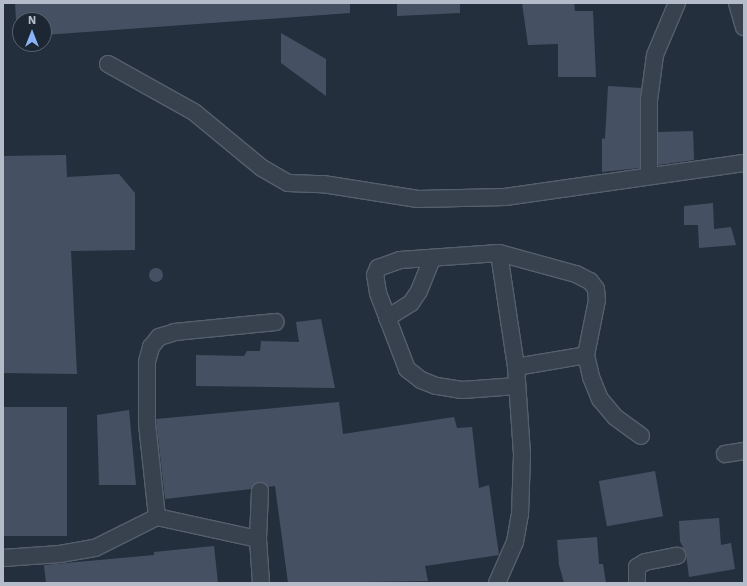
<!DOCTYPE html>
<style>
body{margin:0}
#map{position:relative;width:747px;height:586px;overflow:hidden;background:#242f3e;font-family:"Work Sans",sans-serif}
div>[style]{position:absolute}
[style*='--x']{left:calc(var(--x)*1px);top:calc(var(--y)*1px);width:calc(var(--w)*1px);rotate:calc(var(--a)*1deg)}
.building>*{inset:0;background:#455162;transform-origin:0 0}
.round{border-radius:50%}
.roads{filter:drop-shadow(1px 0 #565f6c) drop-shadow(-1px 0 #565f6c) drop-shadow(0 1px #565f6c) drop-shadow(0 -1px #565f6c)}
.minor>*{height:16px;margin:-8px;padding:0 8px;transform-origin:8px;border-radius:8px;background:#38414e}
span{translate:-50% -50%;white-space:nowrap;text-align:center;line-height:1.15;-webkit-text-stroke:3.5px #1d2633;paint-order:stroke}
.frame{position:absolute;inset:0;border:4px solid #b4bcc9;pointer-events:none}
.north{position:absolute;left:12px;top:12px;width:40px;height:40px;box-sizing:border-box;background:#1d2633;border:1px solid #59626f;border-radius:50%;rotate:0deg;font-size:11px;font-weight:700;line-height:16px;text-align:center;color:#b4bcc9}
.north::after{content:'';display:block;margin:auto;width:14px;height:18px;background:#8ab4f8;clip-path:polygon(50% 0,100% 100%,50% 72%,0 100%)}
</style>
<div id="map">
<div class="building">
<div style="clip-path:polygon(15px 3px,350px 3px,350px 13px,44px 35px,44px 20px,16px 20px)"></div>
<div style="clip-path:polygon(397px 3px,460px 3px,460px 13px,397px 16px)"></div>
<div style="clip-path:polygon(522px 3px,574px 3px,575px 11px,593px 11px,596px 77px,558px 77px,558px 44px,528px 45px)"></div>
<div style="clip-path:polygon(281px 33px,326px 59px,326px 96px,281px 63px)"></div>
<div style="clip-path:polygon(608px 86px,641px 88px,640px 168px,602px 172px,602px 138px,605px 139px)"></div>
<div style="clip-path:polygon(693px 131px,694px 160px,658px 165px,658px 132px)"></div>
<div style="clip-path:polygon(66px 155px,67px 177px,119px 174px,135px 193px,135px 250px,71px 251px,77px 374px,3px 373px,3px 156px)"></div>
<div style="clip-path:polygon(713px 203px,714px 229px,731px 227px,736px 245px,699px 248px,698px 225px,684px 225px,684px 206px)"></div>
<div class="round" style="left:149px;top:268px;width:14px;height:14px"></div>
<div style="clip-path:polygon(321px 319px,335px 388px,196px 386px,196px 355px,244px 356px,247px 351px,260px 351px,261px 341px,299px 342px,296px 322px)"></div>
<div style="clip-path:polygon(339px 402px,343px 434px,454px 417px,457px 428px,472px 427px,479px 488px,489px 485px,499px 555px,425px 566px,428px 581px,288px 583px,275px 486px,268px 487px,260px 482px,251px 489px,165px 499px,156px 419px)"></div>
<div style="left:67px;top:407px;width:129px;height:64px;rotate:90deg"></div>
<div style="clip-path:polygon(129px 410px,136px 485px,99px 485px,97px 415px)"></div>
<div style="left:655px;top:471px;width:46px;height:57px;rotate:80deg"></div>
<div style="clip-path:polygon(719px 518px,721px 545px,731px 543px,735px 569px,689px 577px,686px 554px,680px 541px,679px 521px)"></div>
<div style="clip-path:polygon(597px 537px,599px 564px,603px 564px,606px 583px,564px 583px,559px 565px,557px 540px)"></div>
<div style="clip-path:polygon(214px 546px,218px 583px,46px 583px,44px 565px,154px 555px,154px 552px)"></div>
</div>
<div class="roads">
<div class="minor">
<div style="--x:737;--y:3;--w:25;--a:74"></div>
<div style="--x:108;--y:64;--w:98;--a:29.2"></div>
<div style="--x:194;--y:112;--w:88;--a:39.5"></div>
<div style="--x:262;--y:168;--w:30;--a:30"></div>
<div style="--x:288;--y:183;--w:35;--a:2"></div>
<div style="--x:323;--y:184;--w:96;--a:9"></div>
<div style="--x:418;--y:199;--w:87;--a:-1.3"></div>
<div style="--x:505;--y:197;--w:241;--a:-8.1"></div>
<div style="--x:649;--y:175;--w:75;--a:-90"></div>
<div style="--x:649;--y:100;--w:45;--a:-82.4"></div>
<div style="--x:655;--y:55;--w:56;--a:-67.1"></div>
<div style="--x:387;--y:318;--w:28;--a:-32"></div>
<div style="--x:411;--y:303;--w:14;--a:-56"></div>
<div style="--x:419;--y:291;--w:35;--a:-68"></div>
<div style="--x:516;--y:367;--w:71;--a:-9.7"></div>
<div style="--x:517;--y:386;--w:55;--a:175.8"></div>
<div style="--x:462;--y:390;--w:26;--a:-171"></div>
<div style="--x:436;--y:386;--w:16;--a:-158"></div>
<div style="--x:421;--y:380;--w:18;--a:-142"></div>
<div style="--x:407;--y:369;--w:81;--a:-110.9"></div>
<div style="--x:378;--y:293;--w:18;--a:-99"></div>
<div style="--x:375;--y:275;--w:8;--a:-67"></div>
<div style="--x:378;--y:268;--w:23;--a:-20"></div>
<div style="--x:400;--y:260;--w:99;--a:-4"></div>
<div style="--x:499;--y:253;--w:80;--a:15.3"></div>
<div style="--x:576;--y:274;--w:16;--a:27"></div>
<div style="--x:590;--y:281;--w:10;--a:53"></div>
<div style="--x:596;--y:289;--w:11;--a:85"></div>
<div style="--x:597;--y:300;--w:56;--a:101.3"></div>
<div style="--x:586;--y:355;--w:23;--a:77"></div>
<div style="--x:591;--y:377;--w:24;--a:68"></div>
<div style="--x:600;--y:399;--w:23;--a:50"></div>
<div style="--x:615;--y:417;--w:32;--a:36"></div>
<div style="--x:725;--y:454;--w:19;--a:-9"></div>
<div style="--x:260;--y:491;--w:48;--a:92.4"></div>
<div style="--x:258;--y:539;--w:44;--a:86.1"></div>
<div style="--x:157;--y:517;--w:95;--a:-96.1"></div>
<div style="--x:147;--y:423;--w:61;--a:-90"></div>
<div style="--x:147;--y:362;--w:16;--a:-75"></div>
<div style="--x:151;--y:347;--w:13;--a:-51"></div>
<div style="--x:159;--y:337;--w:17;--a:-17"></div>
<div style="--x:175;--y:332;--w:101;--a:-5.7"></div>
<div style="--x:3;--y:558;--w:57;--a:-4"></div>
<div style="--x:60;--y:554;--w:36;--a:-10"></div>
<div style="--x:95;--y:548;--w:69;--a:-26.6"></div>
<div style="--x:157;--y:517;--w:103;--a:12.3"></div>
<div style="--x:497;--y:583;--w:45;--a:-66.3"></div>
<div style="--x:515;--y:542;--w:27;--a:-80"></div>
<div style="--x:520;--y:515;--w:61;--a:-88.1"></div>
<div style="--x:522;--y:454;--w:87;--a:-93.9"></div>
<div style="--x:516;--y:367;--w:115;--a:-98.5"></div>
<div style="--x:637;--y:583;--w:16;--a:-90"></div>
<div style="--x:637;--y:567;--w:9;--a:-32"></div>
<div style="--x:645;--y:562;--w:33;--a:-11"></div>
</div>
</div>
<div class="frame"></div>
<div class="north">N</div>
</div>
